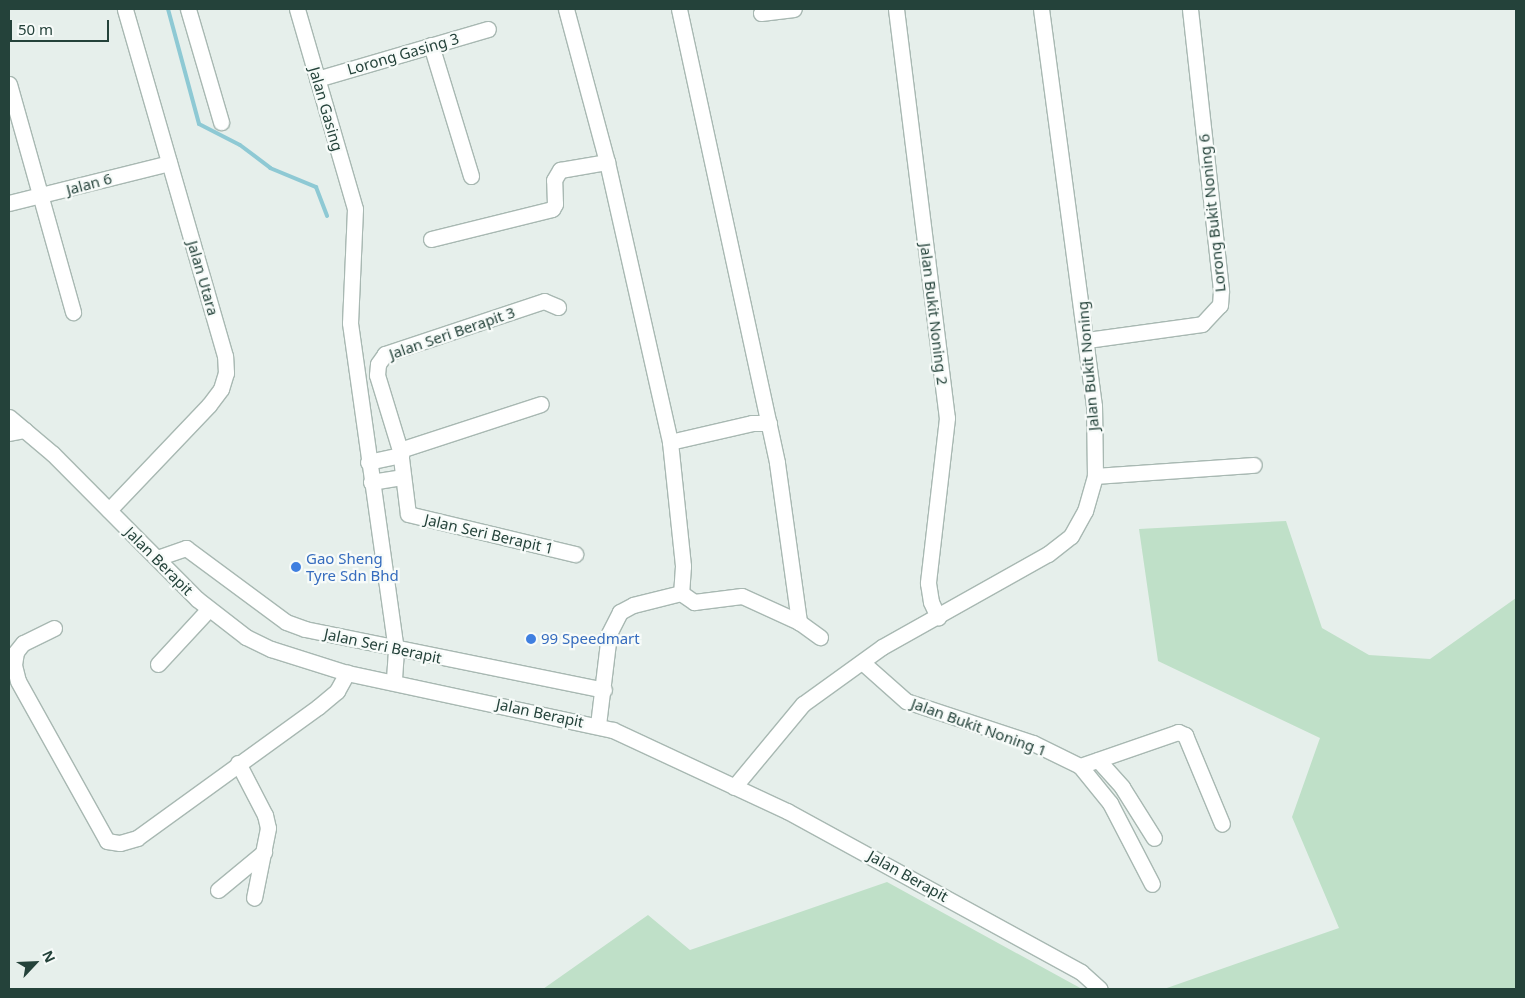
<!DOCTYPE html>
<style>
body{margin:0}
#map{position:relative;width:1525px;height:998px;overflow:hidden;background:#e6efeb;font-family:"Noto Sans",sans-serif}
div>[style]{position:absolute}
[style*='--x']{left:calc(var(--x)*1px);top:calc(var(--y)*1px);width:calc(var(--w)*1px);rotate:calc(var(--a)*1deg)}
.green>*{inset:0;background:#bfe0c8}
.stream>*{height:4px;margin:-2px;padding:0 2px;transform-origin:2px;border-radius:2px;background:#8ec9d4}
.roads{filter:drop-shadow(1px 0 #a8b8b2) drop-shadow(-1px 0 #a8b8b2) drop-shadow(0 1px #a8b8b2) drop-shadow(0 -1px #a8b8b2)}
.minor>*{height:15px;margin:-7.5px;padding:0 7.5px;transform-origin:7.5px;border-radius:7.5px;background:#fff}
.tertiary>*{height:15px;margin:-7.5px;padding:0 7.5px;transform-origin:7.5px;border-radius:7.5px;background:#fff}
.secondary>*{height:15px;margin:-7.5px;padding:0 7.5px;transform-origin:7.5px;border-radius:7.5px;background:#fff}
.dots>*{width:14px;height:14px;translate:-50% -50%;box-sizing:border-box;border:2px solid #f7fbf9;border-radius:50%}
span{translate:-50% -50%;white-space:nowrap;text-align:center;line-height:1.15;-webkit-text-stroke:4.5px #f7fbf9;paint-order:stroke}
.street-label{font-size:15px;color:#24423a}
.shop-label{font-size:15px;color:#366cbe}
.left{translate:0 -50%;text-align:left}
.frame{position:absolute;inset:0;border:10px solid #24423a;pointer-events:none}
.north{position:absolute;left:10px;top:938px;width:50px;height:50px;-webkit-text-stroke:4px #f7fbf9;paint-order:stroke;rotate:65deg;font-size:14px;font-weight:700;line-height:20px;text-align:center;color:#24423a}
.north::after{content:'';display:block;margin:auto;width:18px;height:22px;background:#24423a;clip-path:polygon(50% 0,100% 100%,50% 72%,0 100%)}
.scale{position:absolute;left:10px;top:20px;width:99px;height:22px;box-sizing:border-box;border:2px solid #24423a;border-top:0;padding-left:6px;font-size:15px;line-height:18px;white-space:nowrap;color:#24423a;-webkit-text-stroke:4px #f7fbf9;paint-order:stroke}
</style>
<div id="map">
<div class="green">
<div style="clip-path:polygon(1286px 521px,1322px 628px,1369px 655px,1430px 659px,1516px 598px,1516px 989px,1164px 989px,1339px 928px,1292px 817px,1320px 738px,1158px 661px,1139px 529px)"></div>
<div style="clip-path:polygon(887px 882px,1082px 989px,543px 989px,648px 915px,690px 950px)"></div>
</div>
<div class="stream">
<div style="--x:168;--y:9;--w:119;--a:74.9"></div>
<div style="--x:199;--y:124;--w:46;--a:27.1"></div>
<div style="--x:240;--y:145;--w:38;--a:37"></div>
<div style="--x:270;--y:168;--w:50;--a:22.4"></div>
<div style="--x:316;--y:187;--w:31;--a:69"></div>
</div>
<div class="roads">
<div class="minor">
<div style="--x:188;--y:9;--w:118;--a:73.7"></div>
<div style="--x:297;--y:9;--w:208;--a:73.8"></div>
<div style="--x:355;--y:209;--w:114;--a:92.5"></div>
<div style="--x:350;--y:323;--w:330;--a:82"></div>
<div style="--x:396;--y:650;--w:32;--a:94"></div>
<div style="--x:566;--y:9;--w:158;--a:75"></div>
<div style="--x:607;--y:162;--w:287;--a:77.3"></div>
<div style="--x:670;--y:442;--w:125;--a:84"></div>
<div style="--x:683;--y:566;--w:27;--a:94"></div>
<div style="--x:681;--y:593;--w:49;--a:166"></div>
<div style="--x:633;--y:605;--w:15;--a:152"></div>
<div style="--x:620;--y:612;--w:25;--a:117"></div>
<div style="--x:609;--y:634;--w:92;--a:96.9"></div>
<div style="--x:679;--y:9;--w:464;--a:77.8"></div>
<div style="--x:777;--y:463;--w:161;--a:82.1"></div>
<div style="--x:896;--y:9;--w:412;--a:82.9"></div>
<div style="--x:947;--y:418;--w:166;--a:96.6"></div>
<div style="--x:928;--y:583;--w:19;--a:81"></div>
<div style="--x:931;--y:602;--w:17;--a:65"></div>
<div style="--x:761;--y:13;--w:33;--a:-7"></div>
<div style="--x:431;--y:45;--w:137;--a:73"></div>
<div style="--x:317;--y:79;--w:178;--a:-16.3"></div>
<div style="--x:9;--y:84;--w:237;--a:74.3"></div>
<div style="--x:9;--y:203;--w:165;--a:-14"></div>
<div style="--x:431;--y:239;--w:125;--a:-13.9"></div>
<div style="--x:552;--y:209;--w:6;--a:-59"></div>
<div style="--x:555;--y:204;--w:24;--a:-92"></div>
<div style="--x:554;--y:180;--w:12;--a:-59"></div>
<div style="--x:560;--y:170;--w:48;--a:-9.7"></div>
<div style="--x:558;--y:307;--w:15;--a:-157"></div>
<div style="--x:544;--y:301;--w:168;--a:161.6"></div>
<div style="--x:385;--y:354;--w:12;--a:125"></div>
<div style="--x:378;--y:364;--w:11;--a:95"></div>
<div style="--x:377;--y:375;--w:78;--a:73"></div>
<div style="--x:400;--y:450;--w:64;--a:82.9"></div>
<div style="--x:408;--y:514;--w:172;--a:13.5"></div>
<div style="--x:1087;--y:340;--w:116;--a:-7.9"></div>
<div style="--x:1202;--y:324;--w:26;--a:-47"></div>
<div style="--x:1220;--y:305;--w:15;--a:-86"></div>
<div style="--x:1221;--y:290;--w:283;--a:-96.3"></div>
<div style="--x:9;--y:433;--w:16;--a:-11"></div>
<div style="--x:670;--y:442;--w:84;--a:-13"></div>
<div style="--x:752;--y:423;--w:17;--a:0"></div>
<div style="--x:400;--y:450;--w:148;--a:-18.1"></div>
<div style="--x:368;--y:462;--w:34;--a:-12"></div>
<div style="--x:1095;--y:476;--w:159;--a:-4"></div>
<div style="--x:371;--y:482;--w:31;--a:-9"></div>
<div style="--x:157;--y:558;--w:31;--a:-19"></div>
<div style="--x:186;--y:548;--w:124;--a:36.5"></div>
<div style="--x:286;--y:622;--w:20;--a:20"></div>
<div style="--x:305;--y:629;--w:305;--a:11.5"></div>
<div style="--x:681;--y:593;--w:16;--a:35"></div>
<div style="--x:694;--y:602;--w:48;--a:-7.1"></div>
<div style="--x:742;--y:596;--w:63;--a:24.5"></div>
<div style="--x:799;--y:622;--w:26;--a:36"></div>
<div style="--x:54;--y:628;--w:34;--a:154"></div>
<div style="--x:23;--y:643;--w:11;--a:128"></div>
<div style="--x:16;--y:652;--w:13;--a:99"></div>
<div style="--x:14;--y:665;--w:16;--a:76"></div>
<div style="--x:18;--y:681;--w:183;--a:60.9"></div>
<div style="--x:107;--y:841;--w:13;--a:9"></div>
<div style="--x:120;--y:843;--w:18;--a:-16"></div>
<div style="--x:137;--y:838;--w:223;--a:-35.9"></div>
<div style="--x:318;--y:707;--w:25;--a:-40"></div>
<div style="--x:337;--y:691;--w:21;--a:-61"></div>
<div style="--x:862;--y:662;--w:59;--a:41.6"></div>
<div style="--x:906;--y:701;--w:134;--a:18.3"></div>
<div style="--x:1033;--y:743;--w:52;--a:26.1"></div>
<div style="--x:1080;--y:766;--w:104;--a:-19.1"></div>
<div style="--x:1178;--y:732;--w:8;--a:23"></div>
<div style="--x:1185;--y:735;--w:96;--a:67.4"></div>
<div style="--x:158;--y:664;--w:75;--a:-47.2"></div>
<div style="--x:1098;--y:760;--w:36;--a:48"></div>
<div style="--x:1122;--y:787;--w:60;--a:57.9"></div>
<div style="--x:238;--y:763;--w:59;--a:62.6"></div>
<div style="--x:265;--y:815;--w:13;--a:77"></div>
<div style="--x:268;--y:828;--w:71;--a:101.3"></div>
<div style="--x:1080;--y:766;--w:48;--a:51"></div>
<div style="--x:1110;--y:803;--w:91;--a:62.6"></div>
<div style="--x:734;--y:787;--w:108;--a:-50.3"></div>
<div style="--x:803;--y:704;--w:97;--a:-35.8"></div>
<div style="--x:882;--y:647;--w:190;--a:-29.3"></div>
<div style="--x:1048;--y:554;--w:29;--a:-38"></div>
<div style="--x:1071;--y:536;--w:29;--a:-61"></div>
<div style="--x:1085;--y:511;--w:36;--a:-74"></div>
<div style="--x:1095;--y:476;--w:70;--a:-90.8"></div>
<div style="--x:1094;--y:406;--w:401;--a:-97.6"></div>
<div style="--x:218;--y:890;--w:60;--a:-39.6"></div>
</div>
<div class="tertiary">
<div style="--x:109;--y:510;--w:145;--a:-46.4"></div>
<div style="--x:209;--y:405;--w:20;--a:-53"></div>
<div style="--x:221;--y:389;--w:17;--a:-73"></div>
<div style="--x:226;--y:373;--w:17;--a:-93"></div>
<div style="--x:225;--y:356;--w:361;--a:-106.1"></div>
</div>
<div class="secondary">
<div style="--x:9;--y:417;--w:57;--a:40.1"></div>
<div style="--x:53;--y:454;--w:204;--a:45.2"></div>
<div style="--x:197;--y:599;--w:62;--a:37.8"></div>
<div style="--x:246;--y:637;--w:28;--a:26"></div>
<div style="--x:271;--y:649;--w:80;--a:17.5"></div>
<div style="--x:347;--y:673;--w:272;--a:12.1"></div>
<div style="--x:613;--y:730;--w:192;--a:25"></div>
<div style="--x:787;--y:811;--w:335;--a:28.7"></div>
<div style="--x:1081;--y:972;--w:25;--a:42"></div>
</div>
</div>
<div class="dots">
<div style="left:296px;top:567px;background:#3f7fe0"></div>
<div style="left:531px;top:639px;background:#3f7fe0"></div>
</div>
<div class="street-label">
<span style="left:403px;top:54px;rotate:-16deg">Lorong Gasing 3</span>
<span style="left:326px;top:109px;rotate:74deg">Jalan Gasing</span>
<span style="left:89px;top:184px;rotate:-15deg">Jalan 6</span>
<span style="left:1212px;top:213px;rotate:-96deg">Lorong Bukit Noning 6</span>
<span style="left:203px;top:278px;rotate:74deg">Jalan Utara</span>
<span style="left:934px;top:314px;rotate:83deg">Jalan Bukit Noning 2</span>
<span style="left:452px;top:333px;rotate:-19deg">Jalan Seri Berapit 3</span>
<span style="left:1088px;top:366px;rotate:-95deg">Jalan Bukit Noning</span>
<span style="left:489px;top:534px;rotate:13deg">Jalan Seri Berapit 1</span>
<span style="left:159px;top:561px;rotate:45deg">Jalan Berapit</span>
<span style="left:383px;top:646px;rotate:12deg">Jalan Seri Berapit</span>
<span style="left:540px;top:713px;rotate:12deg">Jalan Berapit</span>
<span style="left:979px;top:727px;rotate:20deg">Jalan Bukit Noning 1</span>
<span style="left:908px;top:876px;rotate:29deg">Jalan Berapit</span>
</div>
<div class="shop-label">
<span class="left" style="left:306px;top:567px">Gao Sheng<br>Tyre Sdn Bhd</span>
<span class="left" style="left:541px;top:639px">99 Speedmart</span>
</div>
<div class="frame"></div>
<div class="north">N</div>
<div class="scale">50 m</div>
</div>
